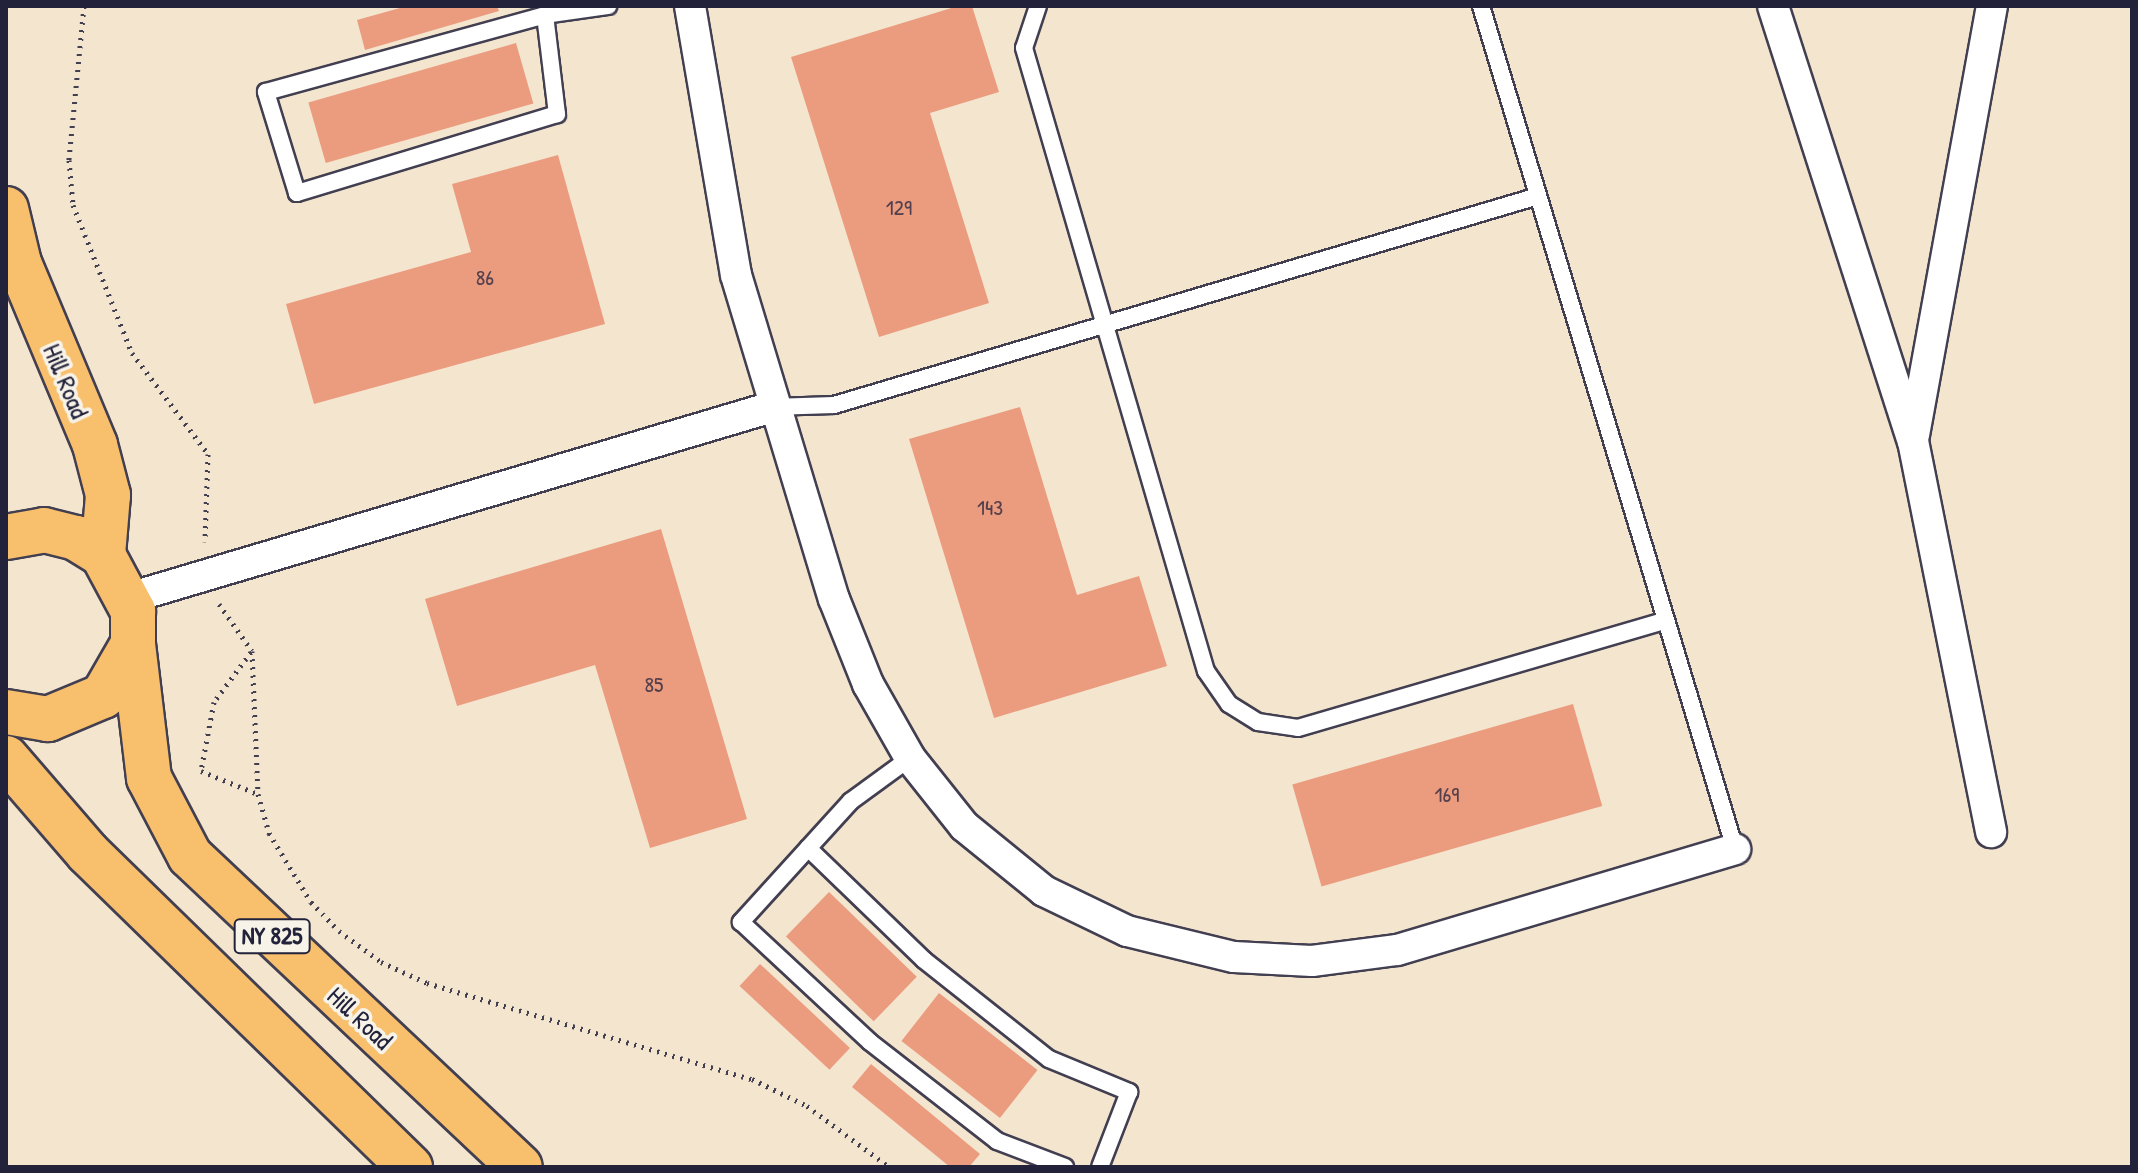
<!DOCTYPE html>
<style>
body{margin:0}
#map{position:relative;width:2138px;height:1173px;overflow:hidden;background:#f4e5cf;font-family:"Patrick Hand",sans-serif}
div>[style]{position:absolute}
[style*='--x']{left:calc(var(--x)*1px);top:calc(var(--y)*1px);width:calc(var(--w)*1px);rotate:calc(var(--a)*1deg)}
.building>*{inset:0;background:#eb9c7f;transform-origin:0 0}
.path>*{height:5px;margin-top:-2.5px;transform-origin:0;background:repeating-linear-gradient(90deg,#423f51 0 2px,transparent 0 8px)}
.roads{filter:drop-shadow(2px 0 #423f51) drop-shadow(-2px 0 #423f51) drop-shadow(0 2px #423f51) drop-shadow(0 -2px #423f51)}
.lane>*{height:16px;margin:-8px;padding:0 8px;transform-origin:8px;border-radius:8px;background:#fff}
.street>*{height:30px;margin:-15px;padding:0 15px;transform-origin:15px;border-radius:15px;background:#fff}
.primary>*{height:44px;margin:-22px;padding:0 22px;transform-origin:22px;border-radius:22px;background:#f8bf6c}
span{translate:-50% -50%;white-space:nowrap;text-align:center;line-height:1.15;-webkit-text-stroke:7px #f7f3e8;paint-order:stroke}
.number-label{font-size:22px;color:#54404c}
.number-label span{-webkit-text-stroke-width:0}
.shield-label span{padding:2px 6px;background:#f7f3e8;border:2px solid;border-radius:6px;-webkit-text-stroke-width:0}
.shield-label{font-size:24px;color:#22223b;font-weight:700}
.street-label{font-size:26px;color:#22223b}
.frame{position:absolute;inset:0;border:8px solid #22223b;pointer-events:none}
</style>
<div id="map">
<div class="building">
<div style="clip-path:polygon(407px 6px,497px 6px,499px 11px,365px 50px,357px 20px)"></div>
<div style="clip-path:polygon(958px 6px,972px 6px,999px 92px,930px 113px,989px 303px,879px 337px,791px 57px)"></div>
<div style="left:516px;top:43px;width:63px;height:216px;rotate:74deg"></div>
<div style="clip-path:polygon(558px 155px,605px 324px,314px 404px,286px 304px,471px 252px,452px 184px)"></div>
<div style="clip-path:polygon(1020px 407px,1077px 595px,1139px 576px,1167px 666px,994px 718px,909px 439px)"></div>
<div style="clip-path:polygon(661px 529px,747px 819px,650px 848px,595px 665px,457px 706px,425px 599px)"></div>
<div style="left:1573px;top:704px;width:106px;height:292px;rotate:74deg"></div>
<div style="left:829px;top:892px;width:122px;height:62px;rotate:44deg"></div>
<div style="left:760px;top:964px;width:123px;height:30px;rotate:43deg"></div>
<div style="left:939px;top:993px;width:125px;height:61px;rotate:38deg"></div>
<div style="clip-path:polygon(871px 1064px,980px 1154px,969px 1167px,950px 1167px,852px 1087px)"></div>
</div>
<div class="path">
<div style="--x:84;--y:6;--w:155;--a:95.6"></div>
<div style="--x:69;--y:160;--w:45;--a:84.9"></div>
<div style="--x:73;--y:205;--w:159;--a:68.3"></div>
<div style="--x:132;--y:353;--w:126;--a:53"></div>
<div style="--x:208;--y:454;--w:88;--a:92"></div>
<div style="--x:219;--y:604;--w:57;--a:54.9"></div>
<div style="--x:252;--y:651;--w:143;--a:87.6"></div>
<div style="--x:258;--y:794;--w:41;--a:74.2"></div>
<div style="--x:269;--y:833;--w:81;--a:58.7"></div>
<div style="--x:311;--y:902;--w:40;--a:46"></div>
<div style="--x:339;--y:931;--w:52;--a:36.4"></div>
<div style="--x:381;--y:962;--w:51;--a:24.5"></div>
<div style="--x:427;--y:983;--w:339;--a:16.5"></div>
<div style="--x:752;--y:1079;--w:61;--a:26.1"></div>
<div style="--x:807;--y:1106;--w:102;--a:36.6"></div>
<div style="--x:251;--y:652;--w:62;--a:126.5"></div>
<div style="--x:214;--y:702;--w:70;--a:100.7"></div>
<div style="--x:201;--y:771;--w:61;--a:22"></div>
</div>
<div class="roads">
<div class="lane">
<div style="--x:1038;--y:6;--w:44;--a:108.4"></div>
<div style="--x:1024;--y:48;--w:649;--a:73.72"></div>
<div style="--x:1206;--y:671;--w:40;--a:55.1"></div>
<div style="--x:1229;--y:704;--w:34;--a:32"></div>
<div style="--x:1258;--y:722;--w:40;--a:8.5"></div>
<div style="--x:1298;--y:728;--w:382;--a:-16.3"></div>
<div style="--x:1481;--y:6;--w:880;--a:73.23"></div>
<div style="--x:545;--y:15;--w:100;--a:83.1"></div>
<div style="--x:557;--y:114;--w:272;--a:163.1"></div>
<div style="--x:297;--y:193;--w:106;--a:-107.1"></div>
<div style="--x:266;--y:92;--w:289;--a:-15.4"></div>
<div style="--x:545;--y:15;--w:64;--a:-8.1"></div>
<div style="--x:772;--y:407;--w:62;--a:-1.8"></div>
<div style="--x:834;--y:405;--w:734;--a:-16.53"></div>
<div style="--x:910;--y:758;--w:73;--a:143.9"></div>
<div style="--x:851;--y:801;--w:164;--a:132.3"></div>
<div style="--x:741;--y:922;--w:176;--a:42.9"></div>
<div style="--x:870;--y:1042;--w:161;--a:37.9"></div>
<div style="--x:997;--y:1141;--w:73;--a:20.9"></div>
<div style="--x:808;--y:848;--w:161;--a:44"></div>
<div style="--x:924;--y:960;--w:159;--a:38.4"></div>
<div style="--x:1049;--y:1059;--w:87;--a:22.4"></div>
<div style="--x:1129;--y:1092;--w:80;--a:111.1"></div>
</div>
<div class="street">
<div style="--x:690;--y:6;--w:273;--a:80.3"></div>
<div style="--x:736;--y:275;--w:338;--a:73.2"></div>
<div style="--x:834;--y:599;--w:92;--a:68.2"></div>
<div style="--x:868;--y:684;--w:85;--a:60.4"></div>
<div style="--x:910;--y:758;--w:87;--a:51.5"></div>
<div style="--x:964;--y:826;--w:103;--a:39.1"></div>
<div style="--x:1044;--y:891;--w:92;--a:25.7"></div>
<div style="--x:1127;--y:931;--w:110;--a:13.7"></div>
<div style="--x:1234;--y:957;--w:78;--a:2.9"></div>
<div style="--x:1312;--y:961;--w:86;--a:-7.4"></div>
<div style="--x:1397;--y:950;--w:353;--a:-16.6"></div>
<div style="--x:1773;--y:6;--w:457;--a:72.2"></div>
<div style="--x:1913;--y:441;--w:399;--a:78.7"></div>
<div style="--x:1914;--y:435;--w:436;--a:-79.7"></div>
<div style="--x:129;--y:598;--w:671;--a:-16.54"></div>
</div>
<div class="primary">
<div style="--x:6;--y:209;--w:56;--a:76.5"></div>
<div style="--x:19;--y:263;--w:197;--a:67.3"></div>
<div style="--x:95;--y:445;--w:52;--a:75.4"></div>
<div style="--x:108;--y:495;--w:60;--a:94.8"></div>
<div style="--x:6;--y:537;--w:39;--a:-10"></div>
<div style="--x:44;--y:530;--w:33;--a:14"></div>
<div style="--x:76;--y:538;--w:32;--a:32"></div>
<div style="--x:103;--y:555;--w:64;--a:61.8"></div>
<div style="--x:133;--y:611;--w:33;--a:90"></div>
<div style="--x:133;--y:644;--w:60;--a:120"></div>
<div style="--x:103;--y:696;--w:60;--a:157.3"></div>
<div style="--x:48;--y:719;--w:43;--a:-170.5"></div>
<div style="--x:133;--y:644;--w:135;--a:83.2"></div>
<div style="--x:149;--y:778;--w:88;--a:62.3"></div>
<div style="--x:190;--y:856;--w:453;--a:43.3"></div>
<div style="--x:6;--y:758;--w:125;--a:49.2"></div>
<div style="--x:88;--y:853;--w:450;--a:44.3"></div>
</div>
</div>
<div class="number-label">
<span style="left:899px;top:208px">129</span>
<span style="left:485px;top:278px">86</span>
<span style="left:990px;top:508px">143</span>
<span style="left:654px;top:685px">85</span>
<span style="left:1447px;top:795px">169</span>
</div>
<div class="shield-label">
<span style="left:272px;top:936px">NY 825</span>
</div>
<div class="street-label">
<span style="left:66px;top:381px;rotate:67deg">Hill Road</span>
<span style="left:360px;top:1018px;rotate:43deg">Hill Road</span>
</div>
<div class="frame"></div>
</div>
